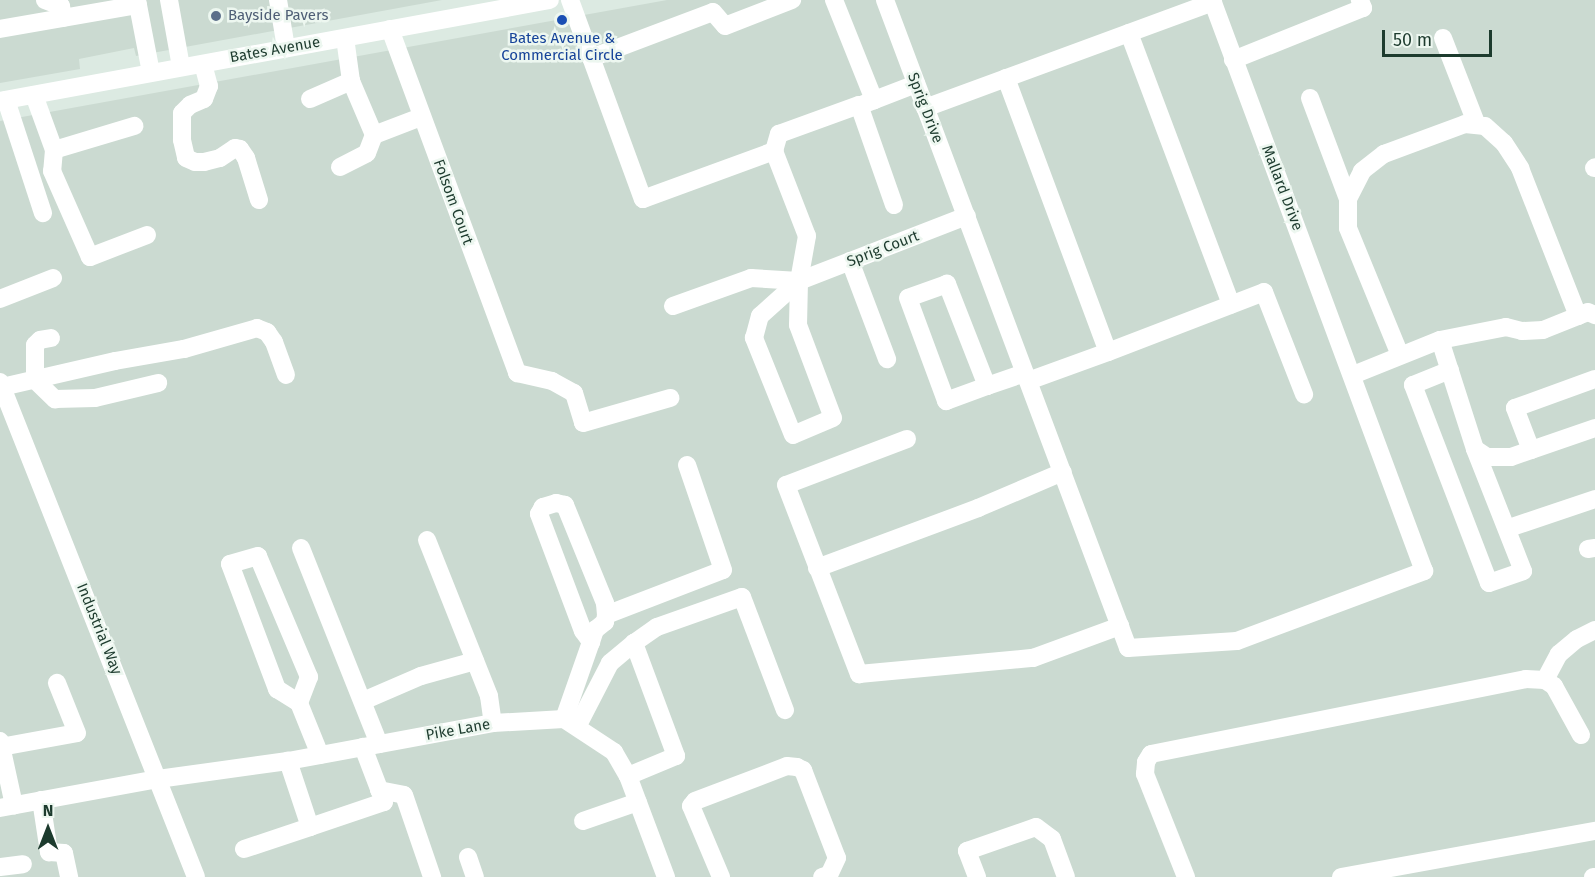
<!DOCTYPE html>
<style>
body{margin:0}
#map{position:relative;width:1595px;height:877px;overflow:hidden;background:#dceae2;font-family:"Fira Sans",sans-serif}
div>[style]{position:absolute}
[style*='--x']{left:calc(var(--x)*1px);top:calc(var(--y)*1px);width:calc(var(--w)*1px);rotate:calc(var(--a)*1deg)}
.built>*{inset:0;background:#cbdad1}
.minor>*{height:18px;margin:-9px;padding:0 9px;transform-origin:9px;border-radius:9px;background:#fff}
.dots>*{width:16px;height:16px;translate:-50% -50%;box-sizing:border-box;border:3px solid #edf7f0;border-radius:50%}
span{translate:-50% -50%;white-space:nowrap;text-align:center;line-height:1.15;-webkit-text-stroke:5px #edf7f0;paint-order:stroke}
.service-label{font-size:15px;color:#4e5e75}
.left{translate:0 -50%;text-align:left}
.transit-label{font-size:15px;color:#164399}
.street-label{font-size:15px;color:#1d3b2e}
.north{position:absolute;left:18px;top:799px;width:60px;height:60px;-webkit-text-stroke:4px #edf7f0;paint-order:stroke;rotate:0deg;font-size:16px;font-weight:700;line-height:24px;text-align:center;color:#1d3b2e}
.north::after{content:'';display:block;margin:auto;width:21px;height:27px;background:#1d3b2e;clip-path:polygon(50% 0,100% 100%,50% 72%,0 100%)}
.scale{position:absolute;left:1382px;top:30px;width:110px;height:27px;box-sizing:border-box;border:3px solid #1d3b2e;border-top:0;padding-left:8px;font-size:18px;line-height:21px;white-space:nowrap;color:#1d3b2e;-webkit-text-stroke:4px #edf7f0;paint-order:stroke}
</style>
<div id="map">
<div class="built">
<div style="clip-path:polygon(0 0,442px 0,136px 56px,134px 48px,79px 59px,80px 69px,0 83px)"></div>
<div style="clip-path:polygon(667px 0,1595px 0,1595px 877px,0 877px,0 121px)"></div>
</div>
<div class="minor">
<div style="--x:45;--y:0;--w:17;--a:21"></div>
<div style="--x:61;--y:6;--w:12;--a:81"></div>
<div style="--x:137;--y:0;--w:74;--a:79.1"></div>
<div style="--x:169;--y:0;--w:68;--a:79.8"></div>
<div style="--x:278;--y:0;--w:49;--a:80.5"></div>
<div style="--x:570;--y:0;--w:212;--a:69.9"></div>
<div style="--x:643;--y:199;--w:140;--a:-20.1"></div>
<div style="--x:774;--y:151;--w:91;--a:68.8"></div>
<div style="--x:807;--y:236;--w:46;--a:100.1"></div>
<div style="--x:799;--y:281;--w:44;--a:91.3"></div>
<div style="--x:798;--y:325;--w:99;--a:69.4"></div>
<div style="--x:833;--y:418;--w:43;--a:157"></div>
<div style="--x:793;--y:435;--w:105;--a:-111.9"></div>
<div style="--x:754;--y:338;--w:23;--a:-75"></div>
<div style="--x:760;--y:316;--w:52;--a:-41.9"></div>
<div style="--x:799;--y:281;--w:180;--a:-21.2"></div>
<div style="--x:834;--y:0;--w:108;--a:68.2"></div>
<div style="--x:885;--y:0;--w:692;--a:69.44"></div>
<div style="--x:1128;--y:648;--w:109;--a:-3.7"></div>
<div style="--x:1237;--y:641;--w:200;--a:-20.5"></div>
<div style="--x:1424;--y:571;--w:609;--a:-110.37"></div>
<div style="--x:0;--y:29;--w:140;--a:-9.9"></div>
<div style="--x:390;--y:29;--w:367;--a:69.7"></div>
<div style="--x:517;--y:373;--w:36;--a:13"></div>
<div style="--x:552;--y:381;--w:25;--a:29"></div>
<div style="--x:574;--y:393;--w:31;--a:73"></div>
<div style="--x:583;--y:423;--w:91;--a:-16"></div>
<div style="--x:1129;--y:33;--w:290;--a:69.4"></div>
<div style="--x:1443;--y:38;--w:93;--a:68.7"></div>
<div style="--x:591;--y:58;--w:130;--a:-20.7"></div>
<div style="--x:713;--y:12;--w:18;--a:49"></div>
<div style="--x:725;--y:26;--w:72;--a:-21.2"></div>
<div style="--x:1233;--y:60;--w:140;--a:-21.8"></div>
<div style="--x:1363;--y:8;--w:9;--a:-111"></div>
<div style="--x:203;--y:64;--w:23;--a:75"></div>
<div style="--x:209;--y:86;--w:14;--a:111"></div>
<div style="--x:204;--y:99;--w:15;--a:157"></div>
<div style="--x:190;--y:105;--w:11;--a:135"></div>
<div style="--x:182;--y:113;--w:27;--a:90"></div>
<div style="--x:182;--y:140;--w:18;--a:77"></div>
<div style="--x:186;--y:158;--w:10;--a:24"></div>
<div style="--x:195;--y:162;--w:9;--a:0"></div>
<div style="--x:204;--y:162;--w:16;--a:-14"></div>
<div style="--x:220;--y:158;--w:18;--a:-34"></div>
<div style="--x:235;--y:148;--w:5;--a:11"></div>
<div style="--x:240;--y:149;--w:11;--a:56"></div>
<div style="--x:246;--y:158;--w:44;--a:72.8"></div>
<div style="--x:1006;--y:78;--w:292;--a:69.6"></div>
<div style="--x:1108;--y:352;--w:85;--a:160.1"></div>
<div style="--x:351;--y:81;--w:59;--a:66.9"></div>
<div style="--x:374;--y:135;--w:50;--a:-21"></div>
<div style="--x:34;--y:95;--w:59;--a:70"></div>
<div style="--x:54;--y:150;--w:84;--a:-16.7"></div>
<div style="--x:1310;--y:98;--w:108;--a:69.4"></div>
<div style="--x:310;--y:99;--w:45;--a:-23.7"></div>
<div style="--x:351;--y:81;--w:43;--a:-97.9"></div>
<div style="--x:6;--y:100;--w:119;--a:71.9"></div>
<div style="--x:0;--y:101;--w:559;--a:-10.41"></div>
<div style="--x:864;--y:104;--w:56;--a:-21"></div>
<div style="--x:925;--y:108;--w:307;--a:-20.2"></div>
<div style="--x:54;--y:150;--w:21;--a:95"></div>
<div style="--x:52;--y:171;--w:94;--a:66.2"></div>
<div style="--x:90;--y:257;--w:61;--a:-21.1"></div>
<div style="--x:774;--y:151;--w:18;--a:-74"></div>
<div style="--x:779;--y:134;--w:85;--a:-19.9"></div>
<div style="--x:859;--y:105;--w:106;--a:70.7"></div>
<div style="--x:340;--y:167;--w:30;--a:-27"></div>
<div style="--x:367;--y:153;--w:19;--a:-69"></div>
<div style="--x:1594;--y:168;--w:1;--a:-45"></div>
<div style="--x:850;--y:261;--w:105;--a:69.3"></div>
<div style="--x:0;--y:299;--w:57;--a:-21.6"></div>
<div style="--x:673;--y:306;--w:83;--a:-19.7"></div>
<div style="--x:751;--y:278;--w:48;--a:3.6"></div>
<div style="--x:51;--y:338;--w:11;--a:170"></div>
<div style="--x:40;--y:340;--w:7;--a:135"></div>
<div style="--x:35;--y:345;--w:35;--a:90"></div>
<div style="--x:35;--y:380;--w:28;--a:44"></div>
<div style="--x:55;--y:399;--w:40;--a:-1.4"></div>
<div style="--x:95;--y:398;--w:65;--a:-13.4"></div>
<div style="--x:1440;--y:340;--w:114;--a:72.2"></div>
<div style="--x:1475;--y:449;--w:14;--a:34"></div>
<div style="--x:1487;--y:457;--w:24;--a:0"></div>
<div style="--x:1511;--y:457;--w:89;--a:-19"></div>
<div style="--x:1108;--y:352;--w:167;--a:-21"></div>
<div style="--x:1264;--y:292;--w:110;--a:68.6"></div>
<div style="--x:1400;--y:355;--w:137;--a:-112.3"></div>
<div style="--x:1348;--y:228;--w:29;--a:-90"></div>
<div style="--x:1348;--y:199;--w:31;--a:-63"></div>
<div style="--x:1362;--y:171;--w:28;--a:-38"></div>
<div style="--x:1384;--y:154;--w:86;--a:-20.3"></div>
<div style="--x:1465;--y:124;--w:20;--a:6"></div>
<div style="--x:1485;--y:126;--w:25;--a:42"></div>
<div style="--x:1504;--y:143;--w:30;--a:57"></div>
<div style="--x:1520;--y:168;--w:159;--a:68.6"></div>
<div style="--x:1450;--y:370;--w:40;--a:158"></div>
<div style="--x:1413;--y:385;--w:212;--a:69"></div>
<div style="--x:1489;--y:583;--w:36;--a:-19"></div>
<div style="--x:1523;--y:571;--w:131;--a:-111.5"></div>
<div style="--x:1353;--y:375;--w:94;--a:-21.9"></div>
<div style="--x:1440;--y:340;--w:67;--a:-11.1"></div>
<div style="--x:1506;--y:327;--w:16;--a:14"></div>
<div style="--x:1522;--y:331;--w:21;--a:-3"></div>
<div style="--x:1543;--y:330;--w:48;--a:-21.8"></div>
<div style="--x:1588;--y:312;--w:8;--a:23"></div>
<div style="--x:0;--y:382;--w:532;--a:68.4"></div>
<div style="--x:987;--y:386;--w:110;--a:-111.4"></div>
<div style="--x:947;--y:284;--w:41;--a:160.3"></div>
<div style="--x:908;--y:298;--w:110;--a:69.7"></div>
<div style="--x:946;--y:401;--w:44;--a:-20.1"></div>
<div style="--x:987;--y:386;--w:40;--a:-18.9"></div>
<div style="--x:2;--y:387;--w:116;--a:-13"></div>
<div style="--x:115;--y:361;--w:70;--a:-9.9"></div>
<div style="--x:184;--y:349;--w:76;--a:-16"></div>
<div style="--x:257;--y:328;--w:11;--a:22"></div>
<div style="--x:267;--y:332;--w:12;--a:55"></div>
<div style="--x:274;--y:342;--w:35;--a:70"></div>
<div style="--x:907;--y:439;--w:129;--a:159.2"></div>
<div style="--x:786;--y:485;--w:203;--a:68.9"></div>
<div style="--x:859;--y:674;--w:175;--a:-5.3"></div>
<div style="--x:1033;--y:658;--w:93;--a:-20.2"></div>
<div style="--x:1531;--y:450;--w:45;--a:-110.9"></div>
<div style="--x:1515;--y:408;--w:85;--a:-19.9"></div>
<div style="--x:1509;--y:528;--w:91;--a:-18.6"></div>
<div style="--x:427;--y:540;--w:168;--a:68.3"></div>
<div style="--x:489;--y:696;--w:27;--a:82"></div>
<div style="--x:301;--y:548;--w:211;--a:68.3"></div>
<div style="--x:1588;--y:549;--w:7;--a:-8"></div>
<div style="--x:817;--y:568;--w:172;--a:-20.4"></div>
<div style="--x:978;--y:508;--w:92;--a:-23"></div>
<div style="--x:606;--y:615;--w:125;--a:-21"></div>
<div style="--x:723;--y:570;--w:111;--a:-108.9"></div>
<div style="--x:1545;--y:680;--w:30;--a:-62"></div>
<div style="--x:1559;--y:654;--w:23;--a:-40"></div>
<div style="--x:1577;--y:639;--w:20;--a:-27"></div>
<div style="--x:363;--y:701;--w:63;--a:-23.3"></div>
<div style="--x:421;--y:676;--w:56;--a:-15.5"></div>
<div style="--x:299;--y:703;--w:28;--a:-69"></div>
<div style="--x:309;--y:677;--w:131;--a:-112.9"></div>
<div style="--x:258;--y:556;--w:29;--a:164"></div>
<div style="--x:230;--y:564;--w:134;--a:69.4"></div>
<div style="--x:277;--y:689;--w:26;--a:32"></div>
<div style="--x:299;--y:703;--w:56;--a:68"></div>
<div style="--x:564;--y:719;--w:82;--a:-70.7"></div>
<div style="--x:591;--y:642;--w:13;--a:-72"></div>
<div style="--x:595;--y:630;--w:13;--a:-39"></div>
<div style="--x:605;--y:622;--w:7;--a:-82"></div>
<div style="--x:606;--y:615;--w:12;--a:-95"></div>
<div style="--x:605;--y:603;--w:106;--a:-112.2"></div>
<div style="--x:565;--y:505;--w:9;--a:-167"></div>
<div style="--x:556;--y:503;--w:14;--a:163"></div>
<div style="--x:543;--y:507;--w:8;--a:120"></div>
<div style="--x:539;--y:514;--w:125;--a:69.4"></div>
<div style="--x:583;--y:631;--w:14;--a:54"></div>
<div style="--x:578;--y:725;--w:70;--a:-62.7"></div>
<div style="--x:610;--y:663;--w:31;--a:-40"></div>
<div style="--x:634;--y:643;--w:28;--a:-35"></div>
<div style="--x:657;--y:627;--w:90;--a:-19.4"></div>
<div style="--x:742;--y:597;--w:121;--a:69.2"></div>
<div style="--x:0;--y:741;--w:66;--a:77.7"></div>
<div style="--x:1;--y:747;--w:77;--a:-10.4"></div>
<div style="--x:77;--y:733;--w:54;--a:-111.8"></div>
<div style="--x:628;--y:776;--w:52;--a:-22.6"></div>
<div style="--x:676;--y:756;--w:121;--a:-110.4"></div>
<div style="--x:379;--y:790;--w:25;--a:11"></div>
<div style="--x:404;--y:795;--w:87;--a:71.1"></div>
<div style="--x:41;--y:800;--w:53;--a:81.3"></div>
<div style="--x:49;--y:852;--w:15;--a:4"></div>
<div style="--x:64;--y:853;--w:25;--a:78"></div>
<div style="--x:0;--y:808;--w:161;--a:-10.4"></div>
<div style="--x:158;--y:779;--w:131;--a:-7.9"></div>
<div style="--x:288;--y:761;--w:208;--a:-10.5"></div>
<div style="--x:493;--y:723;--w:71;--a:-3.2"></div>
<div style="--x:564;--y:719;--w:60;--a:33.4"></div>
<div style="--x:614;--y:752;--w:28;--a:60"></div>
<div style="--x:628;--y:776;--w:108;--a:69.4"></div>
<div style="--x:583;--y:821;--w:58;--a:-19.1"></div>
<div style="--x:310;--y:827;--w:78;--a:-18.7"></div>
<div style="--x:384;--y:802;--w:59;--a:-110.9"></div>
<div style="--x:244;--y:849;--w:70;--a:-18.4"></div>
<div style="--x:310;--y:827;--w:70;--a:-108.4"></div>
<div style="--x:468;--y:857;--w:21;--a:71"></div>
<div style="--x:0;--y:867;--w:23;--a:-7"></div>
<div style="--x:721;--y:877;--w:77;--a:-112.9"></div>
<div style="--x:691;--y:806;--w:6;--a:-51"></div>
<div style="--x:695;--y:801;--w:98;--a:-20.8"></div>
<div style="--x:787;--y:766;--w:10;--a:6"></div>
<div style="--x:797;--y:767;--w:7;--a:27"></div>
<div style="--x:803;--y:770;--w:94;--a:68.9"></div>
<div style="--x:837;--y:858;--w:19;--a:115"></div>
<div style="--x:829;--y:875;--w:7;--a:164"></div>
<div style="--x:977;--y:877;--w:28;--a:-111"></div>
<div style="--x:967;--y:851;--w:73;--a:-19.2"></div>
<div style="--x:1036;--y:827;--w:20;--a:37"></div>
<div style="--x:1052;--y:839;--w:40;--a:69.8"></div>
<div style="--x:1186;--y:877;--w:111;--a:-111.7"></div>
<div style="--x:1145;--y:774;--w:12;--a:-85"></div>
<div style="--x:1146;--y:762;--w:9;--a:-58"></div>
<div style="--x:1151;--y:754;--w:382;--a:-11.3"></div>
<div style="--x:1526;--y:679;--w:19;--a:3"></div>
<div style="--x:1545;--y:680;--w:11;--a:34"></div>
<div style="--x:1554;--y:686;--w:56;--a:61.1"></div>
<div style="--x:1341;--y:877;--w:258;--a:-10.3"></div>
<div style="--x:1593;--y:877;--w:2;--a:0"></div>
</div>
<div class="dots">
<div style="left:216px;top:16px;background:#5c6f8a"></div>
<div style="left:562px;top:20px;background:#1a4fb4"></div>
</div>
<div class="service-label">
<span class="left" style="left:228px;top:16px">Bayside Pavers</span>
</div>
<div class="transit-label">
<span style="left:562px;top:47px">Bates Avenue &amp;<br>Commercial Circle</span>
</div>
<div class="street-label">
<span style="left:275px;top:50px;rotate:-10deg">Bates Avenue</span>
<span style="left:925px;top:108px;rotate:69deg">Sprig Drive</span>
<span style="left:1282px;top:188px;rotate:69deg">Mallard Drive</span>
<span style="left:453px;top:202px;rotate:70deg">Folsom Court</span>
<span style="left:883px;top:249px;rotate:-21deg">Sprig Court</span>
<span style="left:99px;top:629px;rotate:68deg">Industrial Way</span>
<span style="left:458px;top:730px;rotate:-10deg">Pike Lane</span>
</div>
<div class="north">N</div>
<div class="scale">50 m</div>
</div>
